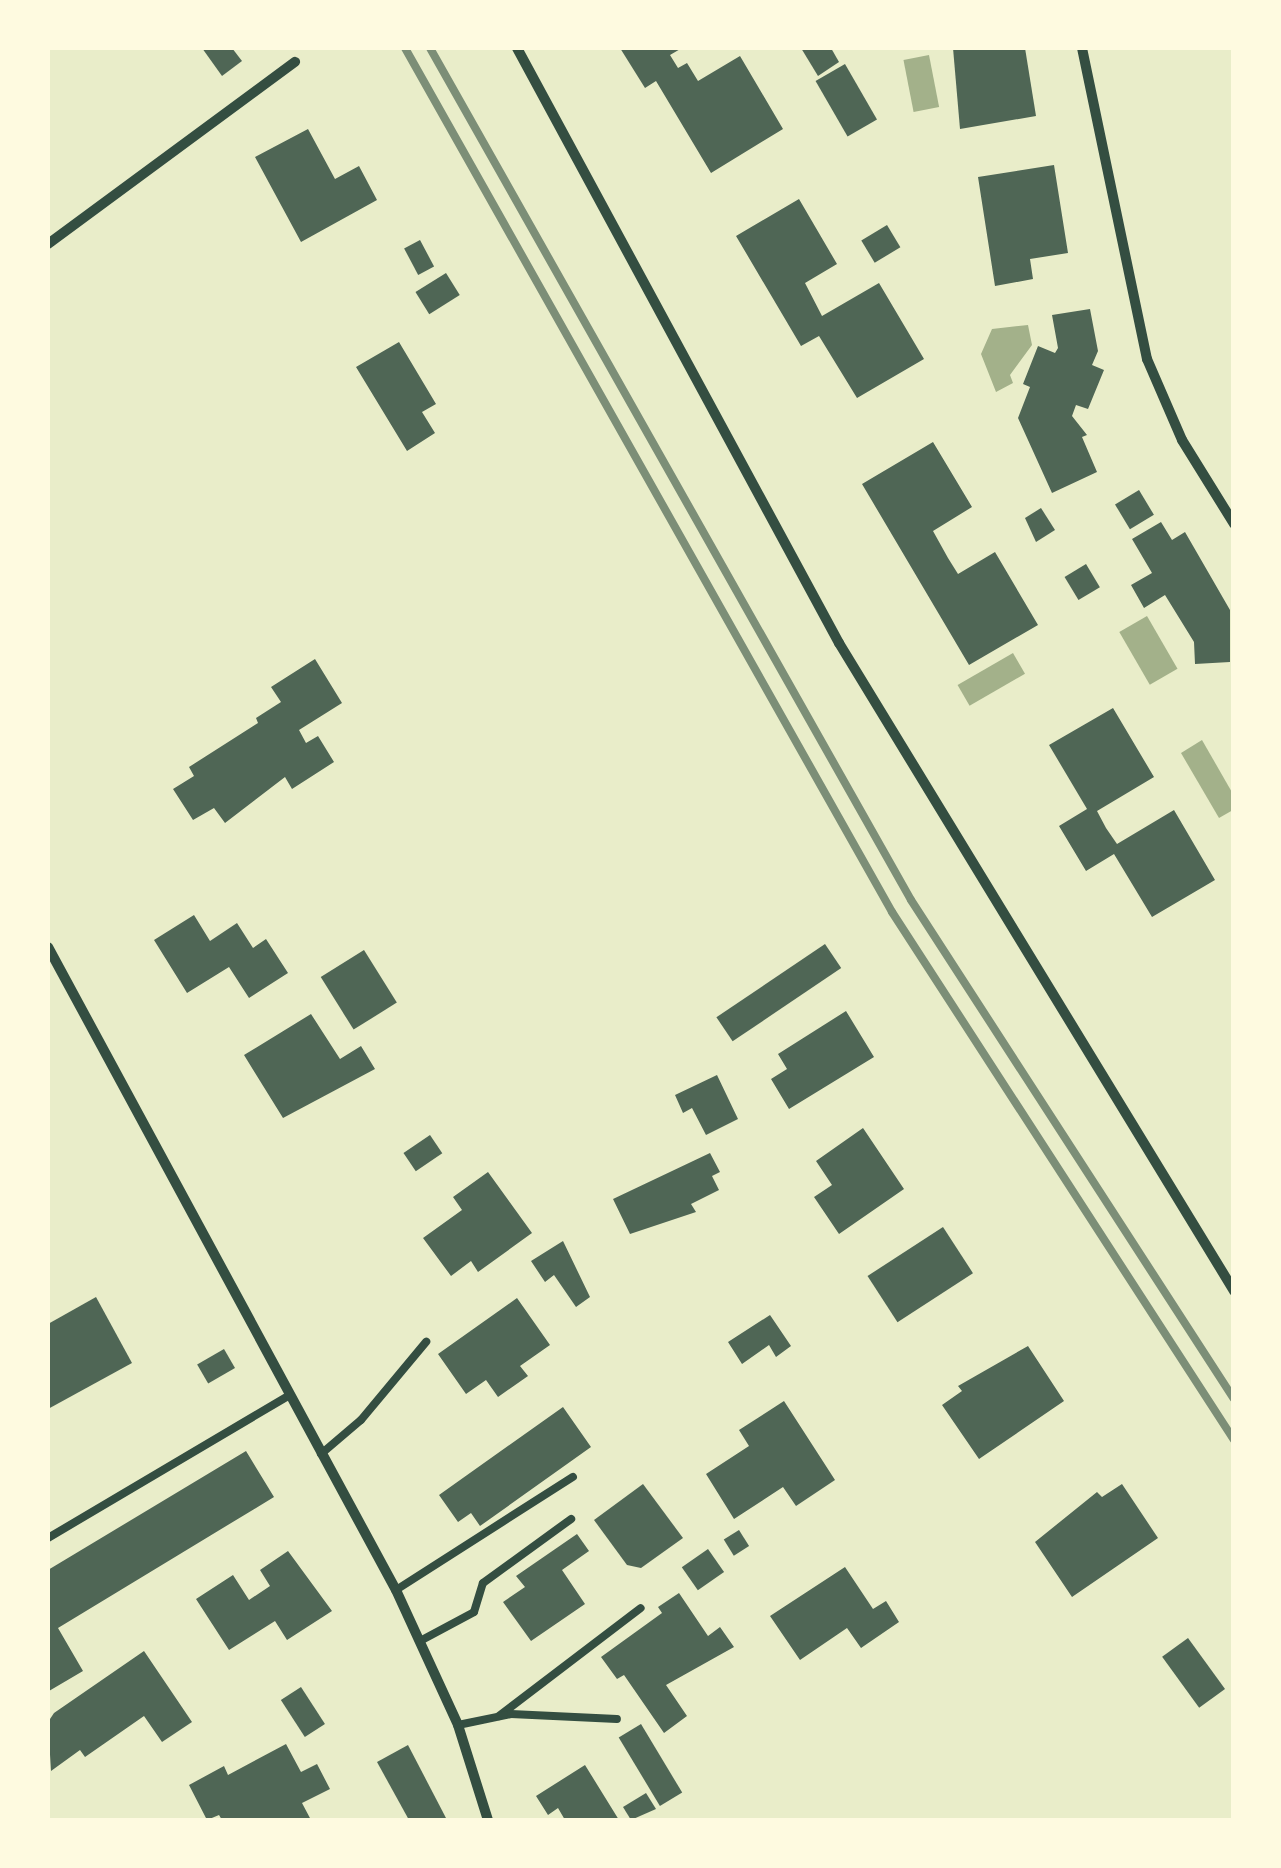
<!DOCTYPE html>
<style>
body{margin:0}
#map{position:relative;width:1281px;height:1868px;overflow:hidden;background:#e9edc9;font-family:Ubuntu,sans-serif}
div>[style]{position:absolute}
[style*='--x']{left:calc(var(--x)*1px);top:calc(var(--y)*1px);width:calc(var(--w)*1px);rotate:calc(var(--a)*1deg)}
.water>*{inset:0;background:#a3b18a;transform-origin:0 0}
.building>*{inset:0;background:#4f6655;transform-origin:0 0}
.service>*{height:8px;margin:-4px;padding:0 4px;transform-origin:4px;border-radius:4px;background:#344e41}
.minor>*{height:10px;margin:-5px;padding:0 5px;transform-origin:5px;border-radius:5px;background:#344e41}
.rail>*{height:8px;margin:-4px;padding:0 4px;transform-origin:4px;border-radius:4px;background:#7c8e77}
span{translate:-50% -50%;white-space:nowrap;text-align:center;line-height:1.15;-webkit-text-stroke:9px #fefae0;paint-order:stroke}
.frame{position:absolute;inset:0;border:50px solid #fefae0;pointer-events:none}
</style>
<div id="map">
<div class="water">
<div style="left:929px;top:55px;width:53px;height:26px;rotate:79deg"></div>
<div style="clip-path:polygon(1028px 325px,1032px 345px,1010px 375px,1013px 383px,996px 392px,981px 354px,992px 329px)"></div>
<div style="left:1147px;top:616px;width:61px;height:32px;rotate:60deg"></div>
<div style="left:1013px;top:653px;width:24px;height:64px;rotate:60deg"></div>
<div style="clip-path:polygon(1202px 740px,1233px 794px,1233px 810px,1219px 818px,1181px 753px)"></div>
</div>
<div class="building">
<div style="clip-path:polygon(202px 48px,232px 48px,242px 61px,222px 76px)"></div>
<div style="clip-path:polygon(620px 48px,682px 48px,670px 55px,678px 68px,687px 63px,698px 81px,740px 56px,783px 129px,711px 173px,656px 81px,645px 88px)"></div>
<div style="clip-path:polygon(801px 48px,831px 48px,839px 62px,818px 76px)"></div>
<div style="clip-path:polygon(953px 48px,1025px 48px,1036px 116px,960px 129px)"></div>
<div style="left:845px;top:64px;width:64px;height:34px;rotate:60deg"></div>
<div style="clip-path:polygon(308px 129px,335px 179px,359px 166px,377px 200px,301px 242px,255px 157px)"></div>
<div style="clip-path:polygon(1054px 165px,1068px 253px,1030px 259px,1033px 279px,995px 286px,978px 177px)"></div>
<div style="clip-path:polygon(799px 199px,837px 264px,805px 283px,822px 316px,879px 283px,924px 359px,857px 398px,819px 336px,801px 346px,736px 236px)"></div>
<div style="left:887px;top:225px;width:26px;height:30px;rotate:59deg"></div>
<div style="left:420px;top:240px;width:30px;height:18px;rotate:62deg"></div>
<div style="left:446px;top:273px;width:26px;height:36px;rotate:58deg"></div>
<div style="clip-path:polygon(1090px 309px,1098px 351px,1092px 365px,1104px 370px,1088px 409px,1076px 405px,1072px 416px,1087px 435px,1082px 437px,1097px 472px,1052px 493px,1018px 418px,1030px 387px,1023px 384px,1038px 346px,1055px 353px,1058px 348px,1052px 315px)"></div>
<div style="clip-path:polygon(399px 342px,436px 404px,422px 412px,435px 433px,407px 451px,356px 367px)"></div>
<div style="clip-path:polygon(933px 442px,972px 507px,933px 531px,948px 558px,958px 574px,995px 552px,1038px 625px,969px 665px,862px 484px)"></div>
<div style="left:1139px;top:490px;width:29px;height:28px;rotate:59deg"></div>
<div style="clip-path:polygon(1041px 508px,1055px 530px,1036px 542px,1025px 518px)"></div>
<div style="clip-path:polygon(1161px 522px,1172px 540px,1185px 532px,1230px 610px,1230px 662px,1195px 664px,1194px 642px,1165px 595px,1144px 608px,1131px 585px,1152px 573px,1132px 539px)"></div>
<div style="left:1086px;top:564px;width:27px;height:25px;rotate:59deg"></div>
<div style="clip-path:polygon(315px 659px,342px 703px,299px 730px,306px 743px,318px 736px,334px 762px,292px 789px,285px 777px,225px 823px,214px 808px,193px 820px,173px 789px,194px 776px,189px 767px,258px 723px,256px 718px,281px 702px,271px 687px)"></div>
<div style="clip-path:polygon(1113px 708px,1154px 777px,1097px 811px,1106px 828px,1117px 844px,1174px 810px,1215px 880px,1152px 917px,1114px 854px,1086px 871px,1059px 826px,1087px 809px,1049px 745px)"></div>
<div style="clip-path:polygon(194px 915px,210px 941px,237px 923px,253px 948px,266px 939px,288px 973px,249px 998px,229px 967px,187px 993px,154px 940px)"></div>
<div style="left:825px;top:944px;width:29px;height:131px;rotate:56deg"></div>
<div style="left:364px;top:950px;width:62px;height:51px;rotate:58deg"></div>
<div style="clip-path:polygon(846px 1011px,874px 1057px,789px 1109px,771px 1079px,787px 1069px,778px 1054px)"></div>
<div style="clip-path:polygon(311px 1014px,340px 1059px,361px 1046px,375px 1069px,283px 1118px,244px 1055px)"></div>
<div style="clip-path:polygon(717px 1075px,738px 1119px,706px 1135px,692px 1108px,683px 1113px,675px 1095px)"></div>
<div style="clip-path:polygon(863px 1128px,904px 1189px,839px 1234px,814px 1197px,832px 1185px,816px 1161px)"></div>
<div style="left:430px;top:1135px;width:22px;height:32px;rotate:56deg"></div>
<div style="clip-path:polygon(710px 1153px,720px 1172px,712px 1176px,719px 1190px,691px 1204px,696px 1212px,630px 1234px,613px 1199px)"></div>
<div style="clip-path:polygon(488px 1172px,532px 1233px,478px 1272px,471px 1261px,451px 1276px,423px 1238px,462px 1210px,453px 1197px)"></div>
<div style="left:943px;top:1227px;width:55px;height:90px;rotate:57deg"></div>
<div style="clip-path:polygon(563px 1241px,590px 1297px,576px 1307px,554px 1275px,545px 1282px,531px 1261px)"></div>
<div style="clip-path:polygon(96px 1297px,132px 1363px,48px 1409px,48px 1324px)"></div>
<div style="clip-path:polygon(517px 1298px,550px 1345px,520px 1366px,528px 1376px,498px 1397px,486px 1380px,466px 1394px,438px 1354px)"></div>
<div style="clip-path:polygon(770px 1315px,791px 1346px,776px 1357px,769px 1345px,742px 1364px,728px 1342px)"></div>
<div style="clip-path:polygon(1028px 1346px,1064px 1401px,979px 1459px,942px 1405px,962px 1391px,958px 1386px)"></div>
<div style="left:224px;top:1349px;width:22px;height:31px;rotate:60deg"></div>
<div style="clip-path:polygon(784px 1401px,835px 1480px,796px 1506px,783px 1487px,734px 1519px,706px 1474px,749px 1446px,739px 1430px)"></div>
<div style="clip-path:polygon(563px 1407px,591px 1447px,480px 1526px,471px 1513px,458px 1522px,439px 1495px)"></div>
<div style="clip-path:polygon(246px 1451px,274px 1497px,58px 1628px,83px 1671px,49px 1691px,48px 1570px)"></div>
<div style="clip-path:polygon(643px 1484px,683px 1538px,641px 1568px,627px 1565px,594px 1520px)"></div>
<div style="clip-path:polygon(1122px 1484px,1158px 1538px,1072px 1597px,1035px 1542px,1097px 1492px,1102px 1497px)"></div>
<div style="left:739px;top:1530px;width:19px;height:18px;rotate:58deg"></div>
<div style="clip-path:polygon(577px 1534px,589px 1551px,562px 1570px,585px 1604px,531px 1641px,503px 1602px,525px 1587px,516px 1576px)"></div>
<div style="left:708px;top:1549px;width:28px;height:32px;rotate:55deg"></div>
<div style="clip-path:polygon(288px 1551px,332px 1611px,287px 1640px,275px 1621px,229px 1650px,196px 1599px,233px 1575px,249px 1600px,270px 1586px,260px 1570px)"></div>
<div style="clip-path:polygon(845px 1567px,873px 1609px,886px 1601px,899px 1622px,861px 1648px,847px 1628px,800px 1660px,770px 1616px)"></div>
<div style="clip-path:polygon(679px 1593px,708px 1636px,720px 1627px,734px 1647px,666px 1685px,687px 1716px,664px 1733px,624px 1675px,617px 1679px,601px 1657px,662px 1613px,658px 1607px)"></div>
<div style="left:1188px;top:1638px;width:63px;height:32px;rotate:54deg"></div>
<div style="clip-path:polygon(144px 1651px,192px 1722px,162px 1742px,144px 1716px,85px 1757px,80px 1750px,51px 1771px,48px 1722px,54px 1713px)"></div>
<div style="left:301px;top:1687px;width:44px;height:24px;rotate:57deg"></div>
<div style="left:641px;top:1724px;width:80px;height:26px;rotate:59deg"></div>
<div style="clip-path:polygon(286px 1744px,301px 1772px,317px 1764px,330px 1789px,302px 1803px,311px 1820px,222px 1820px,219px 1815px,207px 1820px,189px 1785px,224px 1766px,228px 1775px)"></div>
<div style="clip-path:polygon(408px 1745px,446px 1818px,441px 1820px,409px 1820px,377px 1762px)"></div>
<div style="clip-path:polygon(585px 1765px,619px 1820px,565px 1820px,558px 1808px,548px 1815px,536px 1796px)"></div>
<div style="clip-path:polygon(646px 1793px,656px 1809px,631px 1820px,623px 1807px)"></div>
</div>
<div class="service">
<div style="--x:321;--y:1454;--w:52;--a:-40.4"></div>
<div style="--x:361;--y:1420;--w:102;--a:-50.2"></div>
<div style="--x:48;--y:1538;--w:279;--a:-30.6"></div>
<div style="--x:396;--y:1590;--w:210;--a:-32.6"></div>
<div style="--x:420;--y:1641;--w:61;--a:-28.2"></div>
<div style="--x:474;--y:1612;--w:30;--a:-73"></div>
<div style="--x:483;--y:1583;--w:109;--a:-36"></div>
<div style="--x:499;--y:1716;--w:178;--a:-37.3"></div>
<div style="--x:458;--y:1725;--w:54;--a:-11.7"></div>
<div style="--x:511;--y:1714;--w:106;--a:2.7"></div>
</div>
<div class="minor">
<div style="--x:517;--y:48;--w:677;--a:61.58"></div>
<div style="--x:839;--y:643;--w:759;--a:58.63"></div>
<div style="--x:1082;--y:48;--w:318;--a:78.2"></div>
<div style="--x:1147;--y:359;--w:88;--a:66.6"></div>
<div style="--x:1182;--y:440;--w:99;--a:58.2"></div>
<div style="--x:48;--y:244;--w:307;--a:-36.4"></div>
<div style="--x:48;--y:947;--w:731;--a:61.58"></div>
<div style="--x:396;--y:1590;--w:149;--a:65.3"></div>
<div style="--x:458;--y:1725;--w:100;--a:72.5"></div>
</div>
<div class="rail">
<div style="--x:405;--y:48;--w:992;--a:60.59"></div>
<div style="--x:892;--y:912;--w:629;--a:57.07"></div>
<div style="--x:430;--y:48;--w:978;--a:60.55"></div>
<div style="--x:911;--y:900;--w:594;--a:57.09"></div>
</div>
<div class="frame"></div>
</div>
